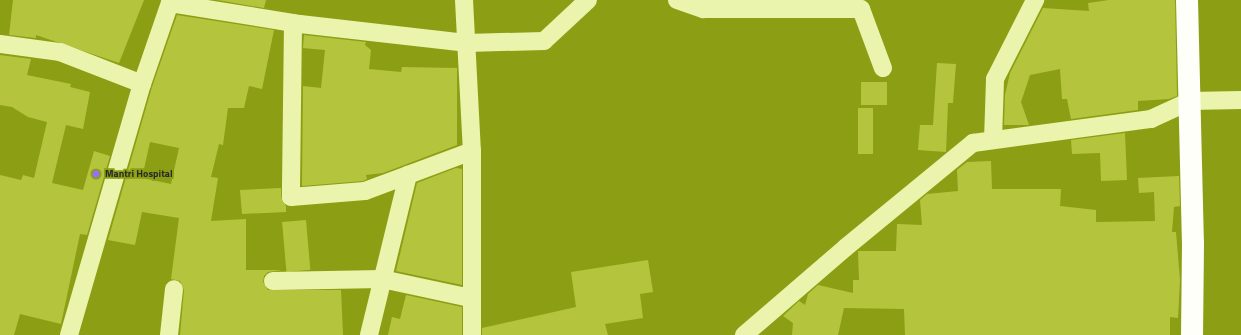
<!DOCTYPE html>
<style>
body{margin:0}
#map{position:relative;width:1241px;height:335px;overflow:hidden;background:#8c9f14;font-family:"Titillium Web",sans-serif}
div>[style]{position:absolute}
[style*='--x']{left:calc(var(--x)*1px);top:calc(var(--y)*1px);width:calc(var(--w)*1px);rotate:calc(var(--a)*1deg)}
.building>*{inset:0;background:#b4c53d;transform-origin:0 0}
.minor>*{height:18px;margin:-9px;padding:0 9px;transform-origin:9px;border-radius:9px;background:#ebf4ad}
.major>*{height:22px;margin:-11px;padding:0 11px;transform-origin:11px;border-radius:11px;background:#fefff9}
.dots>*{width:11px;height:11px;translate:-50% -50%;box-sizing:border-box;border:2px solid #8c9f14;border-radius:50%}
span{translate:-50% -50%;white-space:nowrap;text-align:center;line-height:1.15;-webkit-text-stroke:3.5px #8c9f14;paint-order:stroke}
.poi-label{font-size:10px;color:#292929;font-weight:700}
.left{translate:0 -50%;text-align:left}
</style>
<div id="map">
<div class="building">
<div style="clip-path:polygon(13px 0,144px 0,119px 63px,36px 35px,36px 38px,9px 35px)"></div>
<div style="clip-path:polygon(217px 0,266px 0,264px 8px)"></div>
<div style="clip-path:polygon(1109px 0,1175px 0,1177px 96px,1169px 99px,1138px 101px,1138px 110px,1071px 119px,1067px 99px,1062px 99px,1060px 69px,1030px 75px,1021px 102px,1029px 125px,1004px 125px,1005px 95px,1010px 73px,1043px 8px,1089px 11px,1088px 3px)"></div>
<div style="clip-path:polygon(evenodd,177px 15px,274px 30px,262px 89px,249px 86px,244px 108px,228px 108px,223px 145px,219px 144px,211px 177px,218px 178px,211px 221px,246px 219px,246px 270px,282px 270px,268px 272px,264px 276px,263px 282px,268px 290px,341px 290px,343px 335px,180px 335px,184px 290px,180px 281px,171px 279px,179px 218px,142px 212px,135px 245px,108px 240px,152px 87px,177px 15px,150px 142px,179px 148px,171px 184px,142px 178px,150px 142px)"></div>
<div style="clip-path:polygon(304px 35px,366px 42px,365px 45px,371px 50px,369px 69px,401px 72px,402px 67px,457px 68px,457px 145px,383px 173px,366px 175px,367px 179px,363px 181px,302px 186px,303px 86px,321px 88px,325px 50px,303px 48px)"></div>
<div style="clip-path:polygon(0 55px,31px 59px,27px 75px,71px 84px,70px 87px,90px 92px,83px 129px,66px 125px,52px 183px,83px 190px,94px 151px,110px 156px,87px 235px,80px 234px,61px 324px,20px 314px,14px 335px,0 335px,0 175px,21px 180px,23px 175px,34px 178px,47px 122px,28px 117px,12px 107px,0 105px)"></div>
<div style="clip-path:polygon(937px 63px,956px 64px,953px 103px,948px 103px,946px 152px,918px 150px,920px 125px,933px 125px)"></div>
<div style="left:861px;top:82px;width:26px;height:23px"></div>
<div style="left:858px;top:108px;width:15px;height:46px"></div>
<div style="clip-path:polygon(1125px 133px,1127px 180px,1101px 181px,1100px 153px,1072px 154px,1071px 140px)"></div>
<div style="clip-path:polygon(991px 161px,992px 189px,1061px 189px,1060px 206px,1096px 210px,1096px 222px,1155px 221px,1154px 192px,1139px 193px,1138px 178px,1179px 176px,1180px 206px,1174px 207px,1172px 232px,1176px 232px,1180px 280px,1178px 318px,1170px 317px,1170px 335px,905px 335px,904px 309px,844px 308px,838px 335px,792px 335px,793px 323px,783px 316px,799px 301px,805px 305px,808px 294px,818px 285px,853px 293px,853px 280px,859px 280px,858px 251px,896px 251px,897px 224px,922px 225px,920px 200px,927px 194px,958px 191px,957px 170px,967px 162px)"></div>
<div style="clip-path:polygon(456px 168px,462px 169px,462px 285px,396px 271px,417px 183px)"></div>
<div style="clip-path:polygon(281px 188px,281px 197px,286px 206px,286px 212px,242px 214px,240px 190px)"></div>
<div style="left:306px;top:220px;width:50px;height:24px;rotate:85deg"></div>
<div style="clip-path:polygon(648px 260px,653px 292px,640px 294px,643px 318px,605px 324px,608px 335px,482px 335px,482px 328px,576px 307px,571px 272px)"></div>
<div style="clip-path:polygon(406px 295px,462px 307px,462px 335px,388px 335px,392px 317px,400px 319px)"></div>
</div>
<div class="minor">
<div style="--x:464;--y:0;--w:151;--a:87"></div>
<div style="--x:472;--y:151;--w:184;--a:90"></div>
<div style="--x:677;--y:0;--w:28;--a:19"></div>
<div style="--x:703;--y:9;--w:158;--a:0"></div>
<div style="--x:861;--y:9;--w:63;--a:69.6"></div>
<div style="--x:170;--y:3;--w:132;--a:9.2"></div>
<div style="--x:300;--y:24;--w:167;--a:6.5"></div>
<div style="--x:466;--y:43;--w:78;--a:-1.5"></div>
<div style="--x:544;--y:41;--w:60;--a:-43"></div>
<div style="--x:293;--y:23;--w:174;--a:90.7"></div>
<div style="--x:291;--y:197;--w:74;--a:-4.6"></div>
<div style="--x:365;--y:191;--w:114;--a:-20.5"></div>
<div style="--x:0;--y:44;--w:61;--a:7.6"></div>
<div style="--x:60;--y:52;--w:88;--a:21.3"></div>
<div style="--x:993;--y:140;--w:61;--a:-88.1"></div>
<div style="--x:995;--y:79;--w:89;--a:-63.1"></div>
<div style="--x:273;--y:281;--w:109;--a:-1.1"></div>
<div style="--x:382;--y:279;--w:91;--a:12.1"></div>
<div style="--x:69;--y:335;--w:261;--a:-73.8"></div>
<div style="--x:142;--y:84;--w:89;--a:-71"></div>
<div style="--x:169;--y:335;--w:46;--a:-83.8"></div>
<div style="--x:369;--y:335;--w:165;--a:-76.3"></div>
<div style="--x:744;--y:335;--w:133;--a:-40.7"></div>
<div style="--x:845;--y:248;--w:166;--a:-39.4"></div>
<div style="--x:973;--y:143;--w:180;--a:-7.7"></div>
<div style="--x:1151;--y:119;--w:43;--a:-24.8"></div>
<div style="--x:1190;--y:101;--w:51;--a:-1.1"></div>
</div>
<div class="major">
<div style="--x:1187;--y:0;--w:243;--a:88.6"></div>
<div style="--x:1193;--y:243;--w:92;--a:90.6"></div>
</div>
<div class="dots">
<div style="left:96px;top:174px;background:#976fff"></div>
</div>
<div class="poi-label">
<span class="left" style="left:105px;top:174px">Mantri Hospital</span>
</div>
</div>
